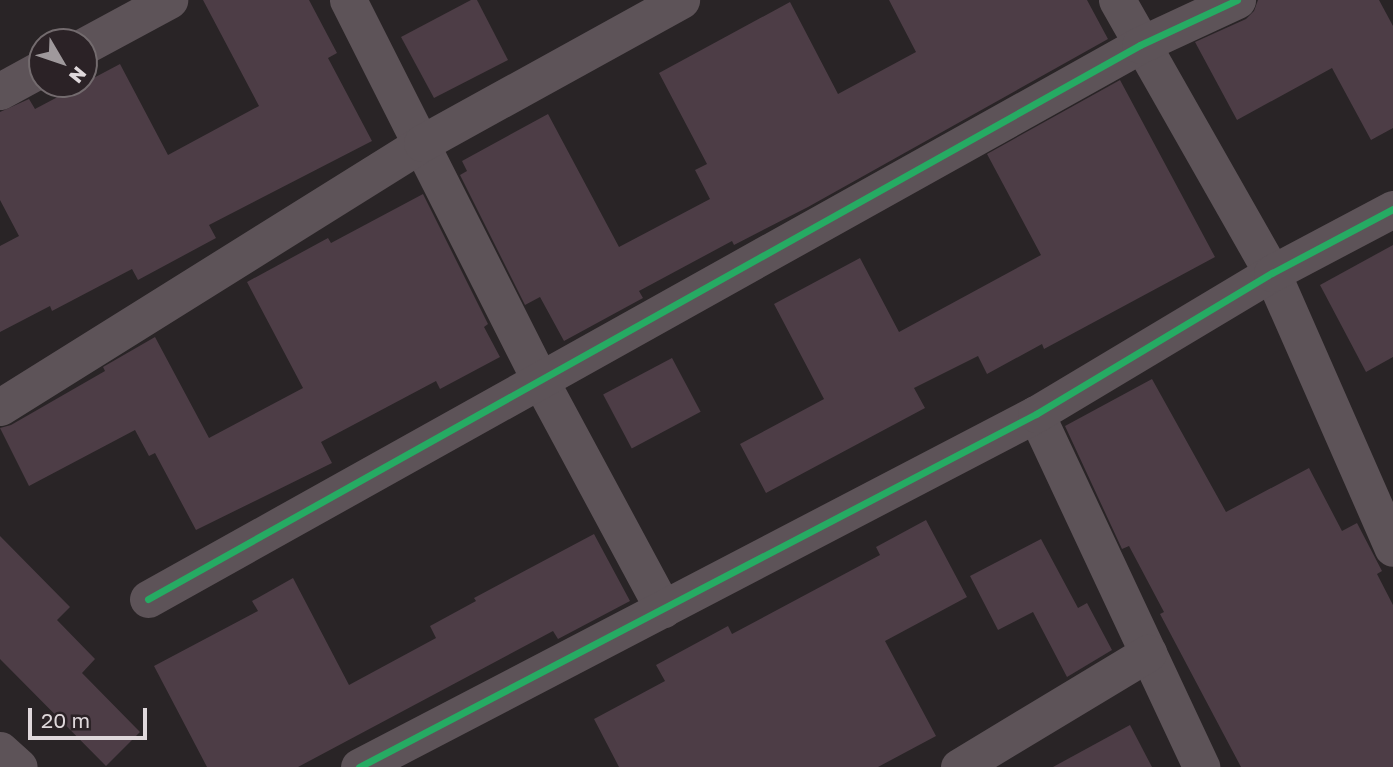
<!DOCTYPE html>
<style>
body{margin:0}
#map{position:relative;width:1393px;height:767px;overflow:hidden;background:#292426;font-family:"Golos Text",sans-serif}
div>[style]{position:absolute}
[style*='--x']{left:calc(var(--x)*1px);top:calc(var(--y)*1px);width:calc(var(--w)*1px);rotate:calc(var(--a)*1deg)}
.building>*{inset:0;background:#4d3d46;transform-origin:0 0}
.street>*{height:37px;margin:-18.5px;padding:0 18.5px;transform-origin:18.5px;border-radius:18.5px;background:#5d5358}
.cycleway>*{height:7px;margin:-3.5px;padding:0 3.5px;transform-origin:3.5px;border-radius:3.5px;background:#26ab63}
span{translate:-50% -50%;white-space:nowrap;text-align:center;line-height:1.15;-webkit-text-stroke:5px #2b2226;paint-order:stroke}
.north{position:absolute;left:28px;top:28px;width:70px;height:70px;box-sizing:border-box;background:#2b2226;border:2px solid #736b6e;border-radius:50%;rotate:129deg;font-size:19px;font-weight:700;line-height:28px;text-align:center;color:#dfd8db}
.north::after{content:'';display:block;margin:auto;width:24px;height:32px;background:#9f999c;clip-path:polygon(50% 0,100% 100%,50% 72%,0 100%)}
.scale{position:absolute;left:28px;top:708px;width:119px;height:32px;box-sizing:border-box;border:4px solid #dfd8db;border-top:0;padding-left:9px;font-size:21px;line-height:24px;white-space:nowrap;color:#dfd8db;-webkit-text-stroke:5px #2b2226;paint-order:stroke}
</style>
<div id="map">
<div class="building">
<div style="clip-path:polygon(203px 0,309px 0,337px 53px,328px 58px,372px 141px,209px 225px,216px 238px,138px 280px,132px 269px,52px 311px,50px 306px,0 332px,0 246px,19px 236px,0 200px,0 112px,29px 99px,35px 109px,120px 64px,168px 155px,259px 106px)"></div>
<div style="clip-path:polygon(471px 0,477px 0,508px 60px,434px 98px,401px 37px)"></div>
<div style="clip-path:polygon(889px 0,1087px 0,1108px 39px,808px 207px,734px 245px,732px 241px,639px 291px,643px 298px,564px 341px,540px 297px,525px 305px,460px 175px,467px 171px,462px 161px,548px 114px,619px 247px,710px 199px,695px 170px,707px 164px,659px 73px,790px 2px,838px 94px,916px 52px)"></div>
<div style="clip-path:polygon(1258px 0,1379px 0,1393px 26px,1393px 128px,1371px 140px,1332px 68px,1237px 120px,1195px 42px,1246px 19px,1254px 11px)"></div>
<div style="clip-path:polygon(1120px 80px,1215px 257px,1044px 349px,1042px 344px,987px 374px,978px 356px,914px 388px,925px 408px,766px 493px,740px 444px,824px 399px,774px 304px,860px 258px,899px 332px,1041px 255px,987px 154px)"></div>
<div style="clip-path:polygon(423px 194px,488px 324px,484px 327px,500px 357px,440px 389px,436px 381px,321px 442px,332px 463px,196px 530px,155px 453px,149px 456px,135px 430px,29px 486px,0 428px,11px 425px,105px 371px,103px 367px,155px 337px,209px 438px,303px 388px,247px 282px,328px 238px,331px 243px)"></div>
<div style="clip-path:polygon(1393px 245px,1393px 357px,1366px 372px,1320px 285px)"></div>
<div style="left:672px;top:358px;width:61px;height:78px;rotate:62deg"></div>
<div style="clip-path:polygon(1152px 379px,1226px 512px,1309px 468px,1342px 531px,1357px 523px,1382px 571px,1377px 574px,1393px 605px,1393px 767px,1241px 767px,1160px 614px,1164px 612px,1129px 546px,1122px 549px,1065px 426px)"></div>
<div style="clip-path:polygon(926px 520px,967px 597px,885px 641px,936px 736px,878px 767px,619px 767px,594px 719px,665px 681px,656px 665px,728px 626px,732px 634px,880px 555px,876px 547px)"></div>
<div style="clip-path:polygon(594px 534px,630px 601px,558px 639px,553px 631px,298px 767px,207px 767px,154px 666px,258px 611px,252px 601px,293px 578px,349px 685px,436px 638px,430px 626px,476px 601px,474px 598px)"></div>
<div style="clip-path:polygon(0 536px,70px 607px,57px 620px,95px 659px,82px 673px,140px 732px,106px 766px,0 659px)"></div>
<div style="clip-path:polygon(1041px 539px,1078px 608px,1087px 603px,1112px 650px,1067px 677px,1033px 612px,998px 630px,970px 576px)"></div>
<div style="clip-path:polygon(1130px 725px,1152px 767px,1053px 767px)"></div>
</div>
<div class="street">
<div style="--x:348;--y:0;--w:428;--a:63.2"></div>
<div style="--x:541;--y:382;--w:258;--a:61.7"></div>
<div style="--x:1117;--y:0;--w:314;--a:60.4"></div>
<div style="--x:1272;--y:273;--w:300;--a:66.3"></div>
<div style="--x:84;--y:46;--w:97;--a:-28.4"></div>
<div style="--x:0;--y:91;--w:48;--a:-28.7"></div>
<div style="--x:0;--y:407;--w:498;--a:-32"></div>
<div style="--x:422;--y:143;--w:296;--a:-28.9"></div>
<div style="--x:1036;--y:414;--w:390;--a:64.9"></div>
<div style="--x:148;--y:599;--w:1136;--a:-29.18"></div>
<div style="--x:1140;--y:45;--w:107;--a:-24.9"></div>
<div style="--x:0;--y:750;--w:25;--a:42"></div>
<div style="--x:359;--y:767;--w:764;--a:-27.54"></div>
<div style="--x:1036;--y:414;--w:275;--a:-30.9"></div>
<div style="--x:1272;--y:273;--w:137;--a:-27.9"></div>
<div style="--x:959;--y:767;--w:221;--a:-31.1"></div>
</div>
<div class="cycleway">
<div style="--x:148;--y:599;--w:1136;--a:-29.18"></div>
<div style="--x:1140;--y:45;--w:107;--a:-24.9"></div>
<div style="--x:359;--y:767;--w:764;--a:-27.54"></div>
<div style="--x:1036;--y:414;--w:275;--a:-30.9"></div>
<div style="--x:1272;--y:273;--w:137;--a:-27.9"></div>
</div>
<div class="north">N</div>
<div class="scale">20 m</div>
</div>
